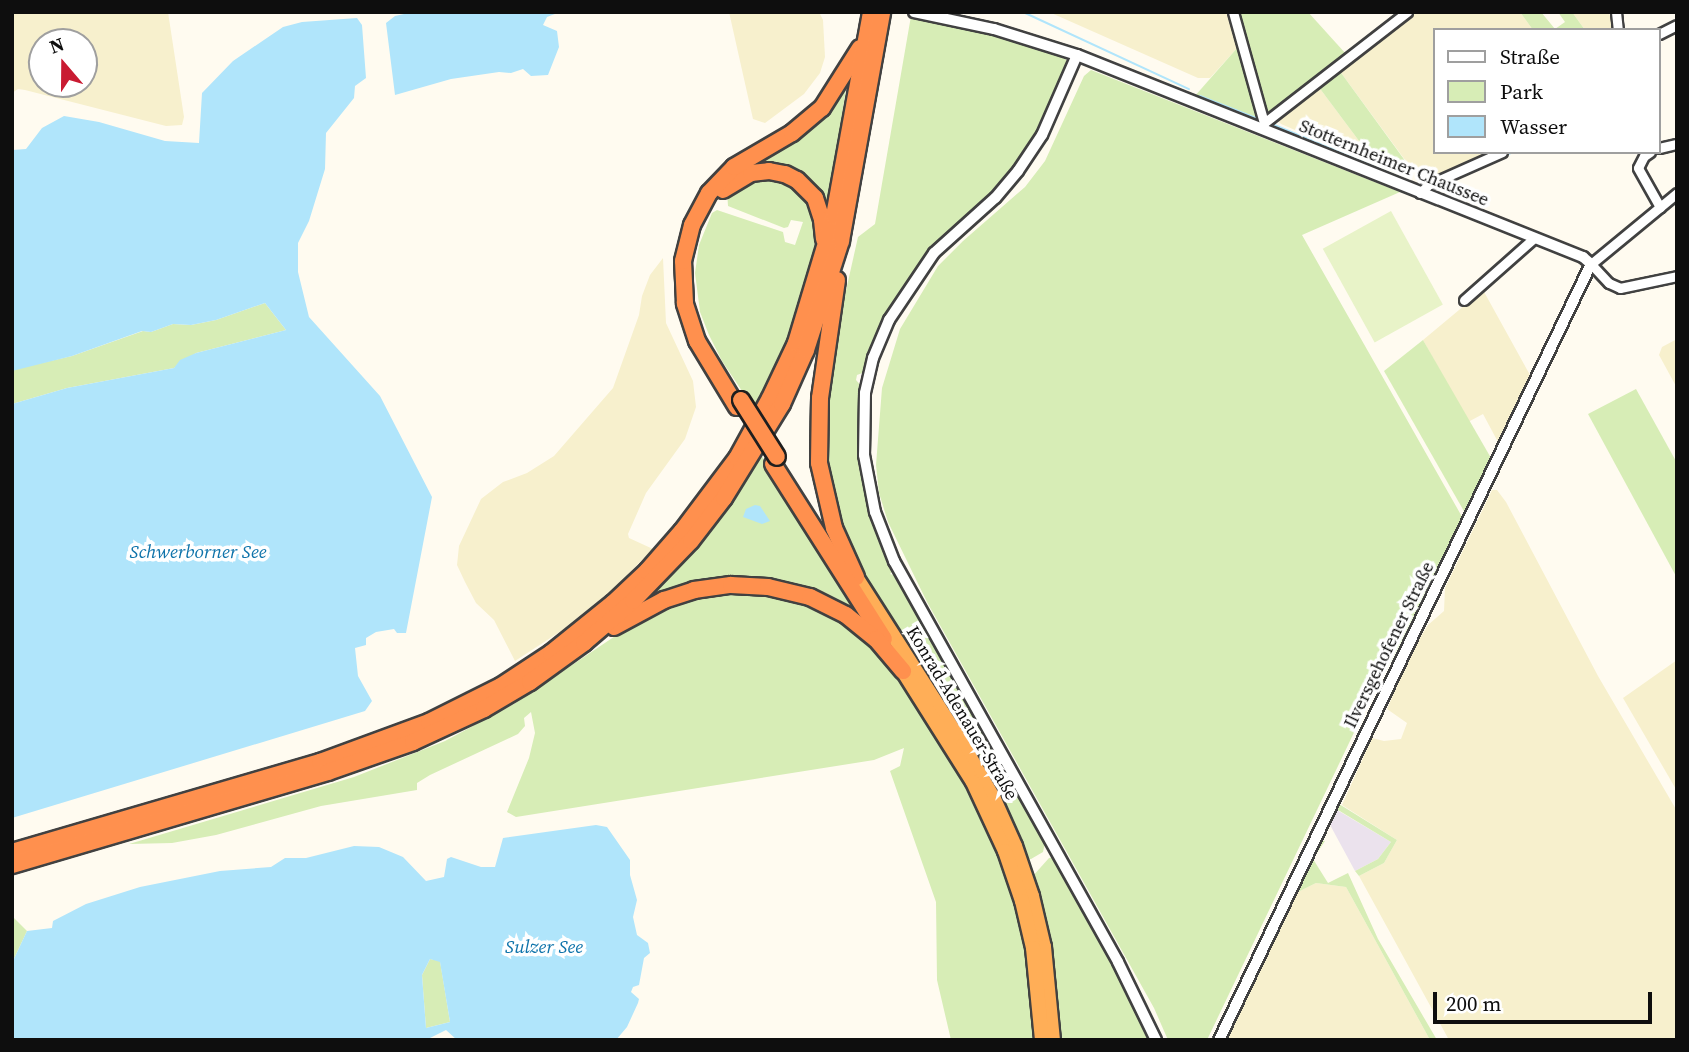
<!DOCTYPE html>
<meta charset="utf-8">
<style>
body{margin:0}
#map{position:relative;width:1689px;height:1052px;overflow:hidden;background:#fffbf0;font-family:"Source Serif 4",serif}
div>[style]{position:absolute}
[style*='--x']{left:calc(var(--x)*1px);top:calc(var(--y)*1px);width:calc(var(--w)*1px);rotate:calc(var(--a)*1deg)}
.industrial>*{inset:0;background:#ebe2ed}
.farmland>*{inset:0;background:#f7f0cd}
.green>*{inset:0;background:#d7edb6}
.pitch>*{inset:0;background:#e8f3c8;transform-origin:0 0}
.water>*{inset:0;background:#b0e5fb}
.stream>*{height:2px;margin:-1px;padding:0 1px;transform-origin:1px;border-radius:1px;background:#b0e5fb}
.roads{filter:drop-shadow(2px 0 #414141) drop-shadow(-2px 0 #414141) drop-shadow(0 2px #414141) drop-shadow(0 -2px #414141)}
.minor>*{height:9px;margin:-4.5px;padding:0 4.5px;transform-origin:4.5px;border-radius:4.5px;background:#fff}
.tertiary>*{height:10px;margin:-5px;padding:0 5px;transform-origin:5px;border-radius:5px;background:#fff}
.trunk>*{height:14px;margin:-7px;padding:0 7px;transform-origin:7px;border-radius:7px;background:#ffae57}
.motorway>*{height:16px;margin:-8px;padding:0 8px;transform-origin:8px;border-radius:8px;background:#ff904e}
.bridges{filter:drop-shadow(2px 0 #1f1f1f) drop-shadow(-2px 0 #1f1f1f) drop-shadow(0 2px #1f1f1f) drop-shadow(0 -2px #1f1f1f)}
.motorway-bridge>*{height:16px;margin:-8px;padding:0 8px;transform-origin:8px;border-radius:8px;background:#ff904e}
span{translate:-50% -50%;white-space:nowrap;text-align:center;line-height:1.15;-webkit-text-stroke:7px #fff;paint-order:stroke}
.street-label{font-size:18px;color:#0e0e0e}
.water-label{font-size:19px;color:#0e73aa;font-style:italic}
.frame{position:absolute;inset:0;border:14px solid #0e0e0e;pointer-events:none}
.legend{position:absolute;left:1433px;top:28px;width:228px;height:126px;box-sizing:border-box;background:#fff;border:2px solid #9f9f9f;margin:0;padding:9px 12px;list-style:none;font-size:21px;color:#0e0e0e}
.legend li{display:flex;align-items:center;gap:14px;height:35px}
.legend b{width:35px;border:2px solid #9f9f9f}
.north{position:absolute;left:28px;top:28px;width:70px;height:70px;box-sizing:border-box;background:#fff;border:2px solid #9f9f9f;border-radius:50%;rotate:340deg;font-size:19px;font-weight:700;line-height:28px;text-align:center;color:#0e0e0e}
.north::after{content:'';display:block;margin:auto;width:24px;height:32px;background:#c91b32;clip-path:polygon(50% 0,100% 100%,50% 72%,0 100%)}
.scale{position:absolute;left:1433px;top:992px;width:219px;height:32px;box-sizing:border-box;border:4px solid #0e0e0e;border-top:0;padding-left:9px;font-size:21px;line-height:24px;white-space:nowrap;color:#0e0e0e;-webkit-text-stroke:5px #fff;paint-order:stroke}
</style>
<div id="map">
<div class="industrial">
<div style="clip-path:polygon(1337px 810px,1391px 842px,1378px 859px,1355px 871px,1329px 823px)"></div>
</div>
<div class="farmland">
<div style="clip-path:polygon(evenodd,12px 12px,168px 12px,184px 117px,182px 125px,166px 126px,25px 90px,18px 89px,12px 93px,12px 12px,42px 42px,84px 42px,84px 84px,42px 84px,42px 42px)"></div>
<div style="clip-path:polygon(729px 12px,819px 12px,823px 20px,825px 57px,820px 73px,804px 94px,765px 123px,753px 119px)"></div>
<div style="clip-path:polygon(1049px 12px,1228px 12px,1238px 47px,1210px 78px,1198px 78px)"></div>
<div style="clip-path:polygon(1414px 12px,1520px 12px,1533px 30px,1435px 30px,1435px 152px,1492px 152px,1422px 183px,1339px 70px)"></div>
<div style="clip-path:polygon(1572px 12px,1609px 12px,1613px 30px,1585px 30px)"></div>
<div style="clip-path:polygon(1318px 86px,1377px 165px,1281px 124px,1277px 120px)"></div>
<div style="clip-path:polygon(663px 258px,666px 323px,693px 381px,696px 407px,685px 439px,646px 493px,628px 534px,629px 538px,653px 549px,612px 590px,561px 631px,515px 661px,494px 620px,476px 603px,465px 582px,457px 565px,459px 546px,481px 499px,503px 482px,527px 473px,554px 456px,613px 388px,639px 315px,642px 296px,650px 275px)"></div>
<div style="clip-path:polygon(1483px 290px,1530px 375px,1498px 442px,1483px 414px,1468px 422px,1423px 340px)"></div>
<div style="clip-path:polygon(1677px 339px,1677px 388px,1659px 355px,1662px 347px)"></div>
<div style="clip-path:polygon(1492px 490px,1497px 490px,1506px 502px,1598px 676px,1677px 811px,1677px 1040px,1449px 1040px,1359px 876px,1384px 863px,1397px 840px,1342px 805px,1372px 738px,1384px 741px,1401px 739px,1407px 723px,1387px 709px,1413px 649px,1428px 625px,1444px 611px,1445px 588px)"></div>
<div style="clip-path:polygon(1677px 660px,1677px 791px,1623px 698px)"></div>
<div style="clip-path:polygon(1316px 883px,1346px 887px,1430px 1040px,1227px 1040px,1298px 892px)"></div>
</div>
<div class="green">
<div style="clip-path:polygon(1237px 12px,1308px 12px,1346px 54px,1267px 113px,1264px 110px)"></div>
<div style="clip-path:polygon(1520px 12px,1541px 12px,1555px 29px,1565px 22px,1558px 12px,1572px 12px,1585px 30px,1533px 30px)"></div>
<div style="clip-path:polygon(911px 16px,978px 28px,1062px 54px,1066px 60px,1067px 68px,1051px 108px,1031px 146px,990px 197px,932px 250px,914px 272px,890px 309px,865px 372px,857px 375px,856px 380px,863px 388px,859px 449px,863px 478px,877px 531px,895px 569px,890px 574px,897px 576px,1046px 838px,1043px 852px,1031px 859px,1026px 859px,850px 556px,825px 479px,827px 375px,858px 237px,875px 224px)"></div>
<div style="clip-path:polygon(1238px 47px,1257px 118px,1250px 120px,1194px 97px)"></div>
<div style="clip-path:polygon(1091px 70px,1400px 192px,1302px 235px,1465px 522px,1360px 720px,1207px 1040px,1168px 1040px,1154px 1008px,927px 602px,888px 522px,879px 493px,876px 465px,882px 388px,900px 329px,938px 266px,963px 241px,1025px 187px,1045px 161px,1084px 76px)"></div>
<div style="clip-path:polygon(1339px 70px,1406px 162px,1395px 173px,1377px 165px,1318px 86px)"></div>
<div style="clip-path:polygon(846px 89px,828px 206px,823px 205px,818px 193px,744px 168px,815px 124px)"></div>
<div style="clip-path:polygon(751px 176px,784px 178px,811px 201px,819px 239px,786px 341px,754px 409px,722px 361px,709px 335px,700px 312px,695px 273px,699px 245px,712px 213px,717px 210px,783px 232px,785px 242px,795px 245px,803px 222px,791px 220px,788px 227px,784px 228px,728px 206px,727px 191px)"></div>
<div style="clip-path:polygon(265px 303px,286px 330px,196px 353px,174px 368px,67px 388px,12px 404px,12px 371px,15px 369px,72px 356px,143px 331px,151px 332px,173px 324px,191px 325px,216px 320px)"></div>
<div style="clip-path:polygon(1423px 340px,1491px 458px,1465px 513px,1384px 371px)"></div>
<div style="clip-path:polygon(1636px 389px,1677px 463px,1677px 578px,1588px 414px)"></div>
<div style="clip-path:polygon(761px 455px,822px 546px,876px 635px,759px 581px,635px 610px,695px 547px,731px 501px)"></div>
<div style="clip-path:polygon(716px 591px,784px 594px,838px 616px,878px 647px,946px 746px,992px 830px,1025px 928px,1038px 1040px,951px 1040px,937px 980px,936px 902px,890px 771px,900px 766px,904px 748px,874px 760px,516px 817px,507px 812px,529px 758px,535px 733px,531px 712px,524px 718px,525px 726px,518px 734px,430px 775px,417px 783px,417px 790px,321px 806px,216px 835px,172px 843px,129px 844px,354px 777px,445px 741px,514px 704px,648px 614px)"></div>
<div style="clip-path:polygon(1339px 804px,1397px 840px,1384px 863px,1359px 876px,1355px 871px,1378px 859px,1391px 842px,1338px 810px,1329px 823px)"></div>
<div style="clip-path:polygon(1318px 840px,1325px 841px,1313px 859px,1328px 883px,1348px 873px,1378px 939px,1437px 1040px,1430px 1040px,1346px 887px,1316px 883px,1298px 892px,1227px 1040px,1222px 1040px)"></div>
<div style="clip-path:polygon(1056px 857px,1126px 983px,1152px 1040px,1058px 1040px,1032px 877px,1049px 858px)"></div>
<div style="clip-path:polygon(12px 916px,27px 931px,12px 963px)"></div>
<div style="clip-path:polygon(430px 959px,440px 961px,450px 1022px,426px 1028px,422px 975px)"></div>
</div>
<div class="pitch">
<div style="left:1391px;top:211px;width:107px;height:78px;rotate:61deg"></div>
</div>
<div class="water">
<div style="clip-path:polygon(413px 12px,560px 12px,547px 17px,543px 25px,557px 31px,559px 47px,548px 75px,531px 76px,523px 69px,511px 73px,499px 72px,451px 79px,395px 95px,386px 23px,395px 16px)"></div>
<div style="clip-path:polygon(357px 18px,362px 25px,366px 78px,355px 86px,354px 98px,326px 133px,325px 169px,309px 221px,298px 243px,298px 272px,309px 317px,380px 396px,432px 497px,406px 633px,397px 633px,394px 629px,376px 632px,366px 638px,366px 645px,355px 648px,358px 676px,372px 701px,365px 711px,12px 818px,12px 404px,67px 388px,174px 368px,180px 360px,196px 353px,286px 330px,265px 303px,216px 320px,191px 325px,173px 324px,151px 332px,142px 331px,72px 356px,12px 371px,12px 150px,26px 149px,42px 128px,64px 116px,99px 122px,165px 141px,199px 143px,202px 93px,233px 61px,283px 27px,302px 22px)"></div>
<div style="clip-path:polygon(755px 505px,760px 506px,770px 521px,762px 524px,743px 517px,746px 509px)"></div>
<div style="clip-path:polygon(evenodd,596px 825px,607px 827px,630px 860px,630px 875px,637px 900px,633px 917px,637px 935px,648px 943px,650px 953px,644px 958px,639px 985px,633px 987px,631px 992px,639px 999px,638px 1003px,627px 1027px,616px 1040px,457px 1040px,446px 1030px,426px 1040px,12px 1040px,12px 963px,27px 931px,52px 928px,53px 921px,86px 904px,140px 887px,220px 871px,271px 867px,285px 858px,306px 858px,354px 846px,379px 847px,403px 857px,426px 881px,444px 877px,447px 859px,451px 857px,481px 867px,495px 867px,503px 838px,596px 825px,430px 959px,440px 962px,450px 1022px,426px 1028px,422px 975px,430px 959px)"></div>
</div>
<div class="stream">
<div style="--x:1023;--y:12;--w:183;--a:24.9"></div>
<div style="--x:1200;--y:96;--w:60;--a:21.4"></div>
<div style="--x:1272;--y:124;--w:156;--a:22.6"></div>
<div style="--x:1431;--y:189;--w:90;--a:-24.3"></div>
</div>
<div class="roads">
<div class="minor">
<div style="--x:1233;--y:12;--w:115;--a:74.4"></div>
<div style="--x:1264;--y:123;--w:6;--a:121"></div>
<div style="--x:1616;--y:12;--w:18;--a:84"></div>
<div style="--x:1659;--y:34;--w:20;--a:-27"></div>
<div style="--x:1264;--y:123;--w:181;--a:-37.8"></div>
<div style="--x:1659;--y:148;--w:18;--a:-13"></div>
<div style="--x:1650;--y:152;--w:7;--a:146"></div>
<div style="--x:1644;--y:156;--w:13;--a:117"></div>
<div style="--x:1638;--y:168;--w:45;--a:60.6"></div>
<div style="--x:1420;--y:193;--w:11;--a:-45"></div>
<div style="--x:1428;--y:185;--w:81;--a:-24"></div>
<div style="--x:1677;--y:193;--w:112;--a:140.5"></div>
<div style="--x:1591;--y:264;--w:26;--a:47"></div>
<div style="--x:1609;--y:283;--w:12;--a:24"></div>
<div style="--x:1620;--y:288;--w:58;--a:-11.9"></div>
<div style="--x:1464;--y:300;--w:94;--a:-41.5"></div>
</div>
<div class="tertiary">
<div style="--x:914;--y:12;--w:82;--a:12"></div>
<div style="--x:994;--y:29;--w:87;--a:17.4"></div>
<div style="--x:1077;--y:55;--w:545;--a:21.76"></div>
<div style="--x:1583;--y:257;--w:11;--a:41"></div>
<div style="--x:1591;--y:264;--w:861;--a:115.61"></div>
<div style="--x:1077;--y:55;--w:87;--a:113.6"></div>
<div style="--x:1042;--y:135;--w:43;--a:123.7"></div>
<div style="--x:1018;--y:171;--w:35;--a:130"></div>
<div style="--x:995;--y:198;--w:82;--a:138"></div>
<div style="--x:934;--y:253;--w:81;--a:123.9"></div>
<div style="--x:889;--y:320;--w:41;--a:112.8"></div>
<div style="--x:873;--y:358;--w:36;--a:103"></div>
<div style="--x:865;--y:393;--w:62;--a:90.9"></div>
<div style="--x:864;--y:455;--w:58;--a:79.1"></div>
<div style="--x:875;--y:512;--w:53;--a:68.8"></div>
<div style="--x:894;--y:561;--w:459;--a:60.8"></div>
<div style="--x:1118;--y:962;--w:87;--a:64"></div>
</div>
<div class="trunk">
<div style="--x:856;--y:577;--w:199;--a:57.5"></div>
<div style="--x:963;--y:745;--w:62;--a:60.1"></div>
<div style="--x:994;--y:799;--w:51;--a:65.9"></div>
<div style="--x:1015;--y:846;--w:53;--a:71.2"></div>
<div style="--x:1032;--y:896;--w:52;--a:76.8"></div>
<div style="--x:1044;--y:947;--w:93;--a:84.5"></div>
<div style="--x:903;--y:671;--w:131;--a:57.8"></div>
<div style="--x:973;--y:782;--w:76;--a:65.1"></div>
<div style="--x:1005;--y:851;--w:53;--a:71.2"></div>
<div style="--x:1022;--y:901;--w:48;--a:76.8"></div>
<div style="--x:1033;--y:948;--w:92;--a:84.4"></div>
</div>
<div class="motorway">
<div style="--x:723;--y:190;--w:33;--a:-31"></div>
<div style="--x:751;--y:173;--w:18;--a:-6"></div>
<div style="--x:769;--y:171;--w:16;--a:11"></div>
<div style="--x:785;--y:174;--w:13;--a:27"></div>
<div style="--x:797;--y:180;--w:25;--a:45"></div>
<div style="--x:815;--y:198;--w:23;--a:72"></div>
<div style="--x:822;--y:220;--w:19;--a:84"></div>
<div style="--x:837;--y:280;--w:119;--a:98.2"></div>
<div style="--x:820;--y:398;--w:65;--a:90.9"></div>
<div style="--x:819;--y:463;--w:67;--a:77"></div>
<div style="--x:834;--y:528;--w:54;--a:65.8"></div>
<div style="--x:737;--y:407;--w:77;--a:-121.2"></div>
<div style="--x:697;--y:341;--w:40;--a:-108"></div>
<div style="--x:685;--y:303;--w:42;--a:-92.7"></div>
<div style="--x:683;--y:261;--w:37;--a:-76"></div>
<div style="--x:692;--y:225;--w:36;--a:-62"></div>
<div style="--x:709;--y:193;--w:36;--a:-46"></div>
<div style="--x:734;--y:167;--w:67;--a:-30.4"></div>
<div style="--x:792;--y:133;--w:39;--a:-40"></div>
<div style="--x:822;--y:108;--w:71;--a:-57.7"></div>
<div style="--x:773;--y:464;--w:207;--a:57.6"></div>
<div style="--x:614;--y:627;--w:57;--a:-28.4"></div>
<div style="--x:664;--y:600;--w:32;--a:-18"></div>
<div style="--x:694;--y:590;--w:37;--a:-8"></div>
<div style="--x:731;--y:585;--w:37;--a:3"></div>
<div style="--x:768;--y:587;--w:43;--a:13.4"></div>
<div style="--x:810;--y:597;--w:40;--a:26.6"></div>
<div style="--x:846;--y:615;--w:38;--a:39"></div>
<div style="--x:876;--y:639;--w:42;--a:49.8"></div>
<div style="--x:12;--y:852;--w:321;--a:-16.3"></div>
<div style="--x:320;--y:762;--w:116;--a:-20.2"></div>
<div style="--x:429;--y:722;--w:80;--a:-26.6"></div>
<div style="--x:501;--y:686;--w:60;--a:-33.4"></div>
<div style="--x:551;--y:653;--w:80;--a:-38.9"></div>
<div style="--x:613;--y:603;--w:47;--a:-43.3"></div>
<div style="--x:647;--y:571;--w:53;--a:-48.8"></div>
<div style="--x:682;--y:531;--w:91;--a:-53"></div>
<div style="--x:737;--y:458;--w:68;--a:-61.2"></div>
<div style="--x:770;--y:398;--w:61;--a:-64.7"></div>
<div style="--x:796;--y:343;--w:133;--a:-73.3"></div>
<div style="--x:834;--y:216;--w:207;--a:-79.7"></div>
<div style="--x:12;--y:865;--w:329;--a:-16.4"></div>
<div style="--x:328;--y:772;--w:90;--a:-19.4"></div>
<div style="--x:413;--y:742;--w:78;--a:-24.9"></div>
<div style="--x:484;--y:709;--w:53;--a:-30.4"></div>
<div style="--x:530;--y:682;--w:67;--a:-35.8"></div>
<div style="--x:584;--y:643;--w:65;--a:-40.6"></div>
<div style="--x:633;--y:601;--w:83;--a:-46"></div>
<div style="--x:691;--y:541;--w:54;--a:-52.5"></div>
<div style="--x:724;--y:498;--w:110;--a:-58.3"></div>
<div style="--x:782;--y:404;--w:59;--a:-66"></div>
<div style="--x:806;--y:350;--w:114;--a:-72.2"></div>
<div style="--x:841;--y:241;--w:233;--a:-79.8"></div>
</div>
</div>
<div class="bridges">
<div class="motorway-bridge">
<div style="--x:741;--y:400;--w:67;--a:57.7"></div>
</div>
</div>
<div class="street-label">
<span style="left:1394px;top:163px;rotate:22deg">Stotternheimer Chaussee</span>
<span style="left:1389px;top:645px;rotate:-64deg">Ilversgehofener Straße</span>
<span style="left:962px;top:713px;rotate:59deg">Konrad-Adenauer-Straße</span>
</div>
<div class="water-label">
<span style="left:198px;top:552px">Schwerborner See</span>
<span style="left:544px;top:947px">Sulzer See</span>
</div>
<div class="frame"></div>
<ul class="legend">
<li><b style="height:9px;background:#fff"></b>Straße</li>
<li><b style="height:19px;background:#d7edb6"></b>Park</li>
<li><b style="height:19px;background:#b0e5fb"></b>Wasser</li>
</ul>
<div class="north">N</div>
<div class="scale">200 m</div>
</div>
